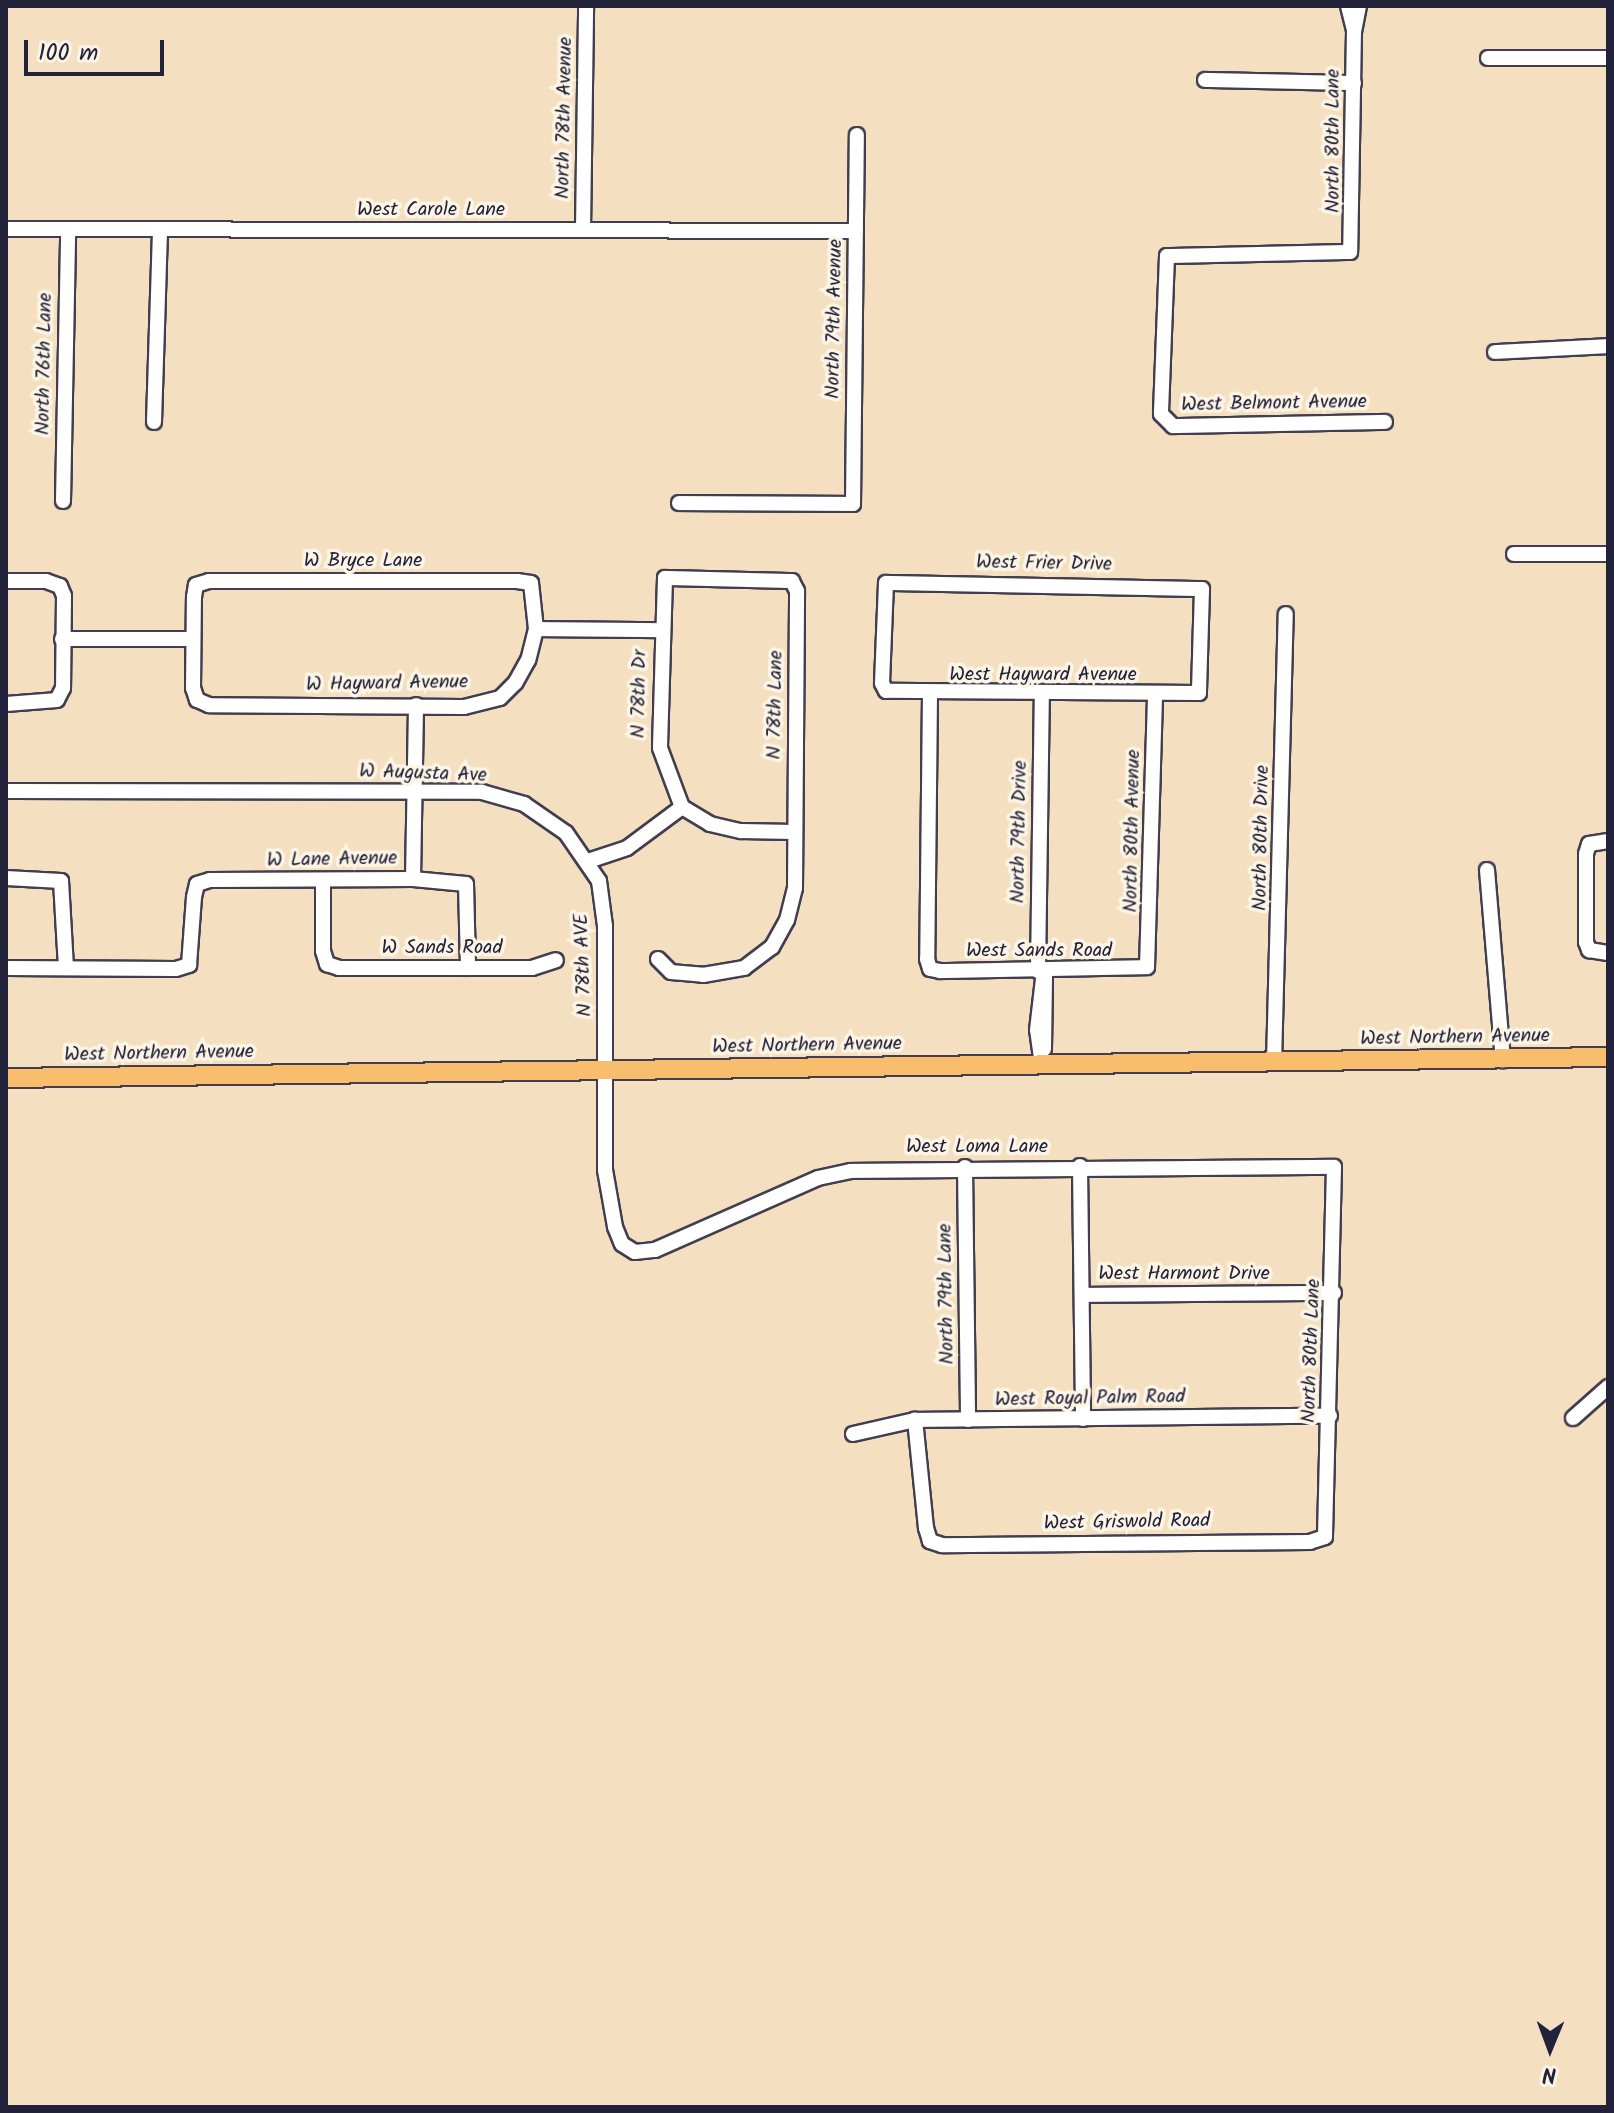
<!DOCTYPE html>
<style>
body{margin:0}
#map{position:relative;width:1614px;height:2113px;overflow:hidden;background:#f4dfc1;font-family:Kalam,sans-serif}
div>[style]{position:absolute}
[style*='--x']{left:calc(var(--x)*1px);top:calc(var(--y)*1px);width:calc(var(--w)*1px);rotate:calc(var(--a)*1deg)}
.roads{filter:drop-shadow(2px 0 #423e4f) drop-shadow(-2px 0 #423e4f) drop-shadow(0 2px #423e4f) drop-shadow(0 -2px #423e4f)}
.minor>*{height:14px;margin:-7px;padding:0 7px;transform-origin:7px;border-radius:7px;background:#fff}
.major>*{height:18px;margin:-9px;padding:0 9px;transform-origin:9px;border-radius:9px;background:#f9be6d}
span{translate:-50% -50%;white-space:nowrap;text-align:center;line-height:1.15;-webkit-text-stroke:7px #fcf5e5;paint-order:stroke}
.street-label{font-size:20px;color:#22223b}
.frame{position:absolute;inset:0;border:8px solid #22223b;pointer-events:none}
.north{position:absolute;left:1510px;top:2009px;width:80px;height:80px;-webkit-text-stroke:6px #fcf5e5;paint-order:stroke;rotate:181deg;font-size:22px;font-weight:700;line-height:32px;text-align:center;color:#22223b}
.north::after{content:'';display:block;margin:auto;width:28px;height:36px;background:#22223b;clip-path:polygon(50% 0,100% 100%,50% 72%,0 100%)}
.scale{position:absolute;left:24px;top:40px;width:140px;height:36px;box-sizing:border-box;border:4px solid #22223b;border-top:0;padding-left:10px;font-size:24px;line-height:28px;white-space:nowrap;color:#22223b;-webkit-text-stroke:6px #fcf5e5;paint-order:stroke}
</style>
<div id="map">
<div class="roads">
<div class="minor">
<div style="--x:1348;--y:6;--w:25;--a:76"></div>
<div style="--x:1359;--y:6;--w:25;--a:101"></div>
<div style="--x:1354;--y:31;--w:221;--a:91"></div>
<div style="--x:1350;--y:252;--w:183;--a:178.7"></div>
<div style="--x:1167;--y:256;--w:158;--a:92.2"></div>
<div style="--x:1161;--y:414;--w:17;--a:45"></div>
<div style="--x:1173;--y:426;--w:212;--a:-1.1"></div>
<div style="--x:1488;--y:58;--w:120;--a:0"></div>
<div style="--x:1205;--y:80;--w:149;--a:1.2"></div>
<div style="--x:6;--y:229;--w:850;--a:0.13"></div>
<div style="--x:583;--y:230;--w:224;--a:-89.2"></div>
<div style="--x:1495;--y:352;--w:113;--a:-3"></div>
<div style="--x:154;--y:422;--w:193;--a:-88.2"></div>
<div style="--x:63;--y:501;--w:272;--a:-88.9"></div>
<div style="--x:679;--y:503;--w:174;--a:0.3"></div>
<div style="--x:853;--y:504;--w:369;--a:-89.4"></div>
<div style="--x:1514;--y:554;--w:94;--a:0"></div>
<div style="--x:6;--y:581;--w:40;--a:0"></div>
<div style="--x:46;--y:581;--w:15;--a:20"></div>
<div style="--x:60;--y:586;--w:11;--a:68"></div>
<div style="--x:64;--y:596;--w:92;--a:90.6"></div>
<div style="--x:63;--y:688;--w:13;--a:117"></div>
<div style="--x:57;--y:700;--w:51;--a:175.5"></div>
<div style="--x:209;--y:581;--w:308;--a:0"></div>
<div style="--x:517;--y:581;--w:14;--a:8"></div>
<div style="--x:531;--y:583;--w:46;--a:83.8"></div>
<div style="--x:536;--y:629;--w:32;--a:104"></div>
<div style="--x:528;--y:660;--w:26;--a:119"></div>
<div style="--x:515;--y:683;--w:21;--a:135"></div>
<div style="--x:500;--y:698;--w:37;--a:166"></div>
<div style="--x:464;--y:707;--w:255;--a:-179.6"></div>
<div style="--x:209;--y:705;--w:13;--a:-157"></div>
<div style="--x:197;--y:700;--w:13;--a:-108"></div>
<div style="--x:193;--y:688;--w:91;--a:-89.4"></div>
<div style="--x:194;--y:597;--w:12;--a:-81"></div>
<div style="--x:196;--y:585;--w:14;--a:-17"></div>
<div style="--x:886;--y:583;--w:316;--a:1.1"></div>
<div style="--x:1202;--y:589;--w:104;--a:91.7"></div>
<div style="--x:1199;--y:693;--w:313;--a:-179.6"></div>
<div style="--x:886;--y:691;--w:9;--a:-117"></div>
<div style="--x:882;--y:683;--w:100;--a:-87.7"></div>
<div style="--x:536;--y:629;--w:125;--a:0.5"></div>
<div style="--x:62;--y:639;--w:131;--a:0"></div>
<div style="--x:930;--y:694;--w:265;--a:90.6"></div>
<div style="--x:927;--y:959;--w:10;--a:73"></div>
<div style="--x:930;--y:969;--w:10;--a:11"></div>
<div style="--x:940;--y:971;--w:207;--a:-1.1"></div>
<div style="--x:1147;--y:967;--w:272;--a:-88.3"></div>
<div style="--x:6;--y:791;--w:476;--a:0.1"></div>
<div style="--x:482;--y:792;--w:44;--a:15.9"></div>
<div style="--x:524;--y:804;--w:51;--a:34.6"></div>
<div style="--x:566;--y:833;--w:58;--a:55.5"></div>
<div style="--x:599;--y:881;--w:45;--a:82.4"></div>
<div style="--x:605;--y:926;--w:244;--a:90"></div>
<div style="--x:605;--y:1170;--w:58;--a:80"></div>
<div style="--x:615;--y:1227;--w:18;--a:68"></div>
<div style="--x:622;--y:1244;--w:15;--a:32"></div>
<div style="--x:635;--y:1252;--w:20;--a:-6"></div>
<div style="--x:655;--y:1250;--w:178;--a:-23.8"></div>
<div style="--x:818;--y:1178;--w:34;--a:-12"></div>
<div style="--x:851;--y:1171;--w:483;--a:-0.5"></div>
<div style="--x:1334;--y:1167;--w:370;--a:91.4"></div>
<div style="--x:1325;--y:1537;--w:16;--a:162"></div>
<div style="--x:1310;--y:1542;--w:368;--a:179.5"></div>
<div style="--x:942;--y:1545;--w:13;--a:-162"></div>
<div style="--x:930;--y:1541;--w:14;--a:-107"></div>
<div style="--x:926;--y:1528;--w:109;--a:-95.8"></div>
<div style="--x:682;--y:807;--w:33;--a:31"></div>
<div style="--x:710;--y:824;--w:32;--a:13"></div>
<div style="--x:741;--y:831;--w:53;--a:1.1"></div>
<div style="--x:1608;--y:841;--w:19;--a:171"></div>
<div style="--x:1589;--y:844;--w:10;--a:107"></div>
<div style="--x:1586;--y:854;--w:88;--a:90"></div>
<div style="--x:1586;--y:942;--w:9;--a:69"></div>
<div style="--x:1589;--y:950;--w:19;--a:9"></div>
<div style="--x:588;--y:861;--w:41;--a:-18.4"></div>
<div style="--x:627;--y:848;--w:69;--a:-36.7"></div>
<div style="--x:1487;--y:870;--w:191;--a:85.2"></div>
<div style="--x:6;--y:878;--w:55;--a:3.1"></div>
<div style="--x:61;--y:881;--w:87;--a:86.7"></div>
<div style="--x:413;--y:879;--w:174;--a:-89"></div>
<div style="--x:323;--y:881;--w:70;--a:90"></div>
<div style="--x:323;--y:951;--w:14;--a:73"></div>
<div style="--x:327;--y:964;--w:13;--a:18"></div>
<div style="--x:339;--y:968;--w:193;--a:0"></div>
<div style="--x:532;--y:968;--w:25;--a:-18"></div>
<div style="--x:658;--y:959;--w:18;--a:45"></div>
<div style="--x:671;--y:972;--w:32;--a:5"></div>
<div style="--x:703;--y:975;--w:42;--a:-9.7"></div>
<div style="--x:744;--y:968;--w:35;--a:-37"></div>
<div style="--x:772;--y:947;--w:31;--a:-61"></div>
<div style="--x:787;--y:920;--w:33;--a:-76"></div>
<div style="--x:795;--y:888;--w:297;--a:-89.6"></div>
<div style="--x:797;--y:591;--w:11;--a:-117"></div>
<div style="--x:792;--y:581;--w:127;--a:-178.6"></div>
<div style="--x:665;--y:578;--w:170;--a:91.7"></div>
<div style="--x:660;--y:748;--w:63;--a:69.6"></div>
<div style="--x:6;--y:968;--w:170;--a:0.3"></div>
<div style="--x:176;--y:969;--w:14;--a:-17"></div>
<div style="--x:189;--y:965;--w:68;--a:-85.8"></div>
<div style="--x:194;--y:897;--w:13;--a:-77"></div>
<div style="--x:197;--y:884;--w:14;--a:-17"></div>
<div style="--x:210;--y:880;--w:203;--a:-0.3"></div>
<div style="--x:413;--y:879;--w:53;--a:5.4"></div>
<div style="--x:466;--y:884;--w:84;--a:88.6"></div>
<div style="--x:1038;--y:971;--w:277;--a:-89.2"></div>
<div style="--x:1044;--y:1049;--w:74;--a:-89.2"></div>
<div style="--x:1274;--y:1062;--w:448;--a:-88.5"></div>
<div style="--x:1042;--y:1065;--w:35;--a:-98"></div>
<div style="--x:1037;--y:1030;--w:60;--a:-83.3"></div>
<div style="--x:1080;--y:1166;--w:253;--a:89.3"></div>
<div style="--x:965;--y:1167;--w:253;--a:89.3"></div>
<div style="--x:1082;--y:1295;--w:252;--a:-0.5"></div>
<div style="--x:1573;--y:1418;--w:47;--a:-41.5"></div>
<div style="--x:853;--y:1434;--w:64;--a:-12.7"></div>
<div style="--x:915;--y:1420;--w:415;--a:-0.6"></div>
</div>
<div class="major">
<div style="--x:6;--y:1078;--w:1602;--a:-0.75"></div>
</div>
</div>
<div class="street-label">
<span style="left:565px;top:118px;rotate:-89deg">North 78th Avenue</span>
<span style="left:1334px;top:141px;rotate:-90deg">North 80th Lane</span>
<span style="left:431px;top:210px">West Carole Lane</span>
<span style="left:835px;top:319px;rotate:-89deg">North 79th Avenue</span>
<span style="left:45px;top:364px;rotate:-89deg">North 76th Lane</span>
<span style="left:1274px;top:404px;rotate:-1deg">West Belmont Avenue</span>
<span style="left:363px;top:561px">W Bryce Lane</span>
<span style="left:1044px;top:564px;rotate:1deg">West Frier Drive</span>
<span style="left:1043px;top:675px">West Hayward Avenue</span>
<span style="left:387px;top:684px;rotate:-1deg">W Hayward Avenue</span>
<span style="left:640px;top:694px;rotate:-89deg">N 78th Dr</span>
<span style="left:776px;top:705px;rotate:-89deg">N 78th Lane</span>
<span style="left:423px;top:774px;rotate:2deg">W Augusta Ave</span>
<span style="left:1133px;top:831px;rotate:-89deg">North 80th Avenue</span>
<span style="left:1020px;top:832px;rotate:-89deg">North 79th Drive</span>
<span style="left:1262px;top:838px;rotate:-89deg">North 80th Drive</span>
<span style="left:332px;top:860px;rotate:-1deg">W Lane Avenue</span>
<span style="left:442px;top:948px">W Sands Road</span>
<span style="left:1039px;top:951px">West Sands Road</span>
<span style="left:584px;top:965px;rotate:-92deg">N 78th AVE</span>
<span style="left:1455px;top:1038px;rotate:-1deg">West Northern Avenue</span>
<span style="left:807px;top:1046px;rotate:-1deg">West Northern Avenue</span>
<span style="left:159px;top:1054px;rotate:-1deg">West Northern Avenue</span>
<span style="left:977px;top:1147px">West Loma Lane</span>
<span style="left:1184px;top:1274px">West Harmont Drive</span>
<span style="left:947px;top:1294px;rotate:-91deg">North 79th Lane</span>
<span style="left:1312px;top:1351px;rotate:-88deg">North 80th Lane</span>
<span style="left:1090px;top:1399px;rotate:-1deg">West Royal Palm Road</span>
<span style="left:1127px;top:1523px;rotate:-1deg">West Griswold Road</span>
</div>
<div class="frame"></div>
<div class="north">N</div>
<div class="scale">100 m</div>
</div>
